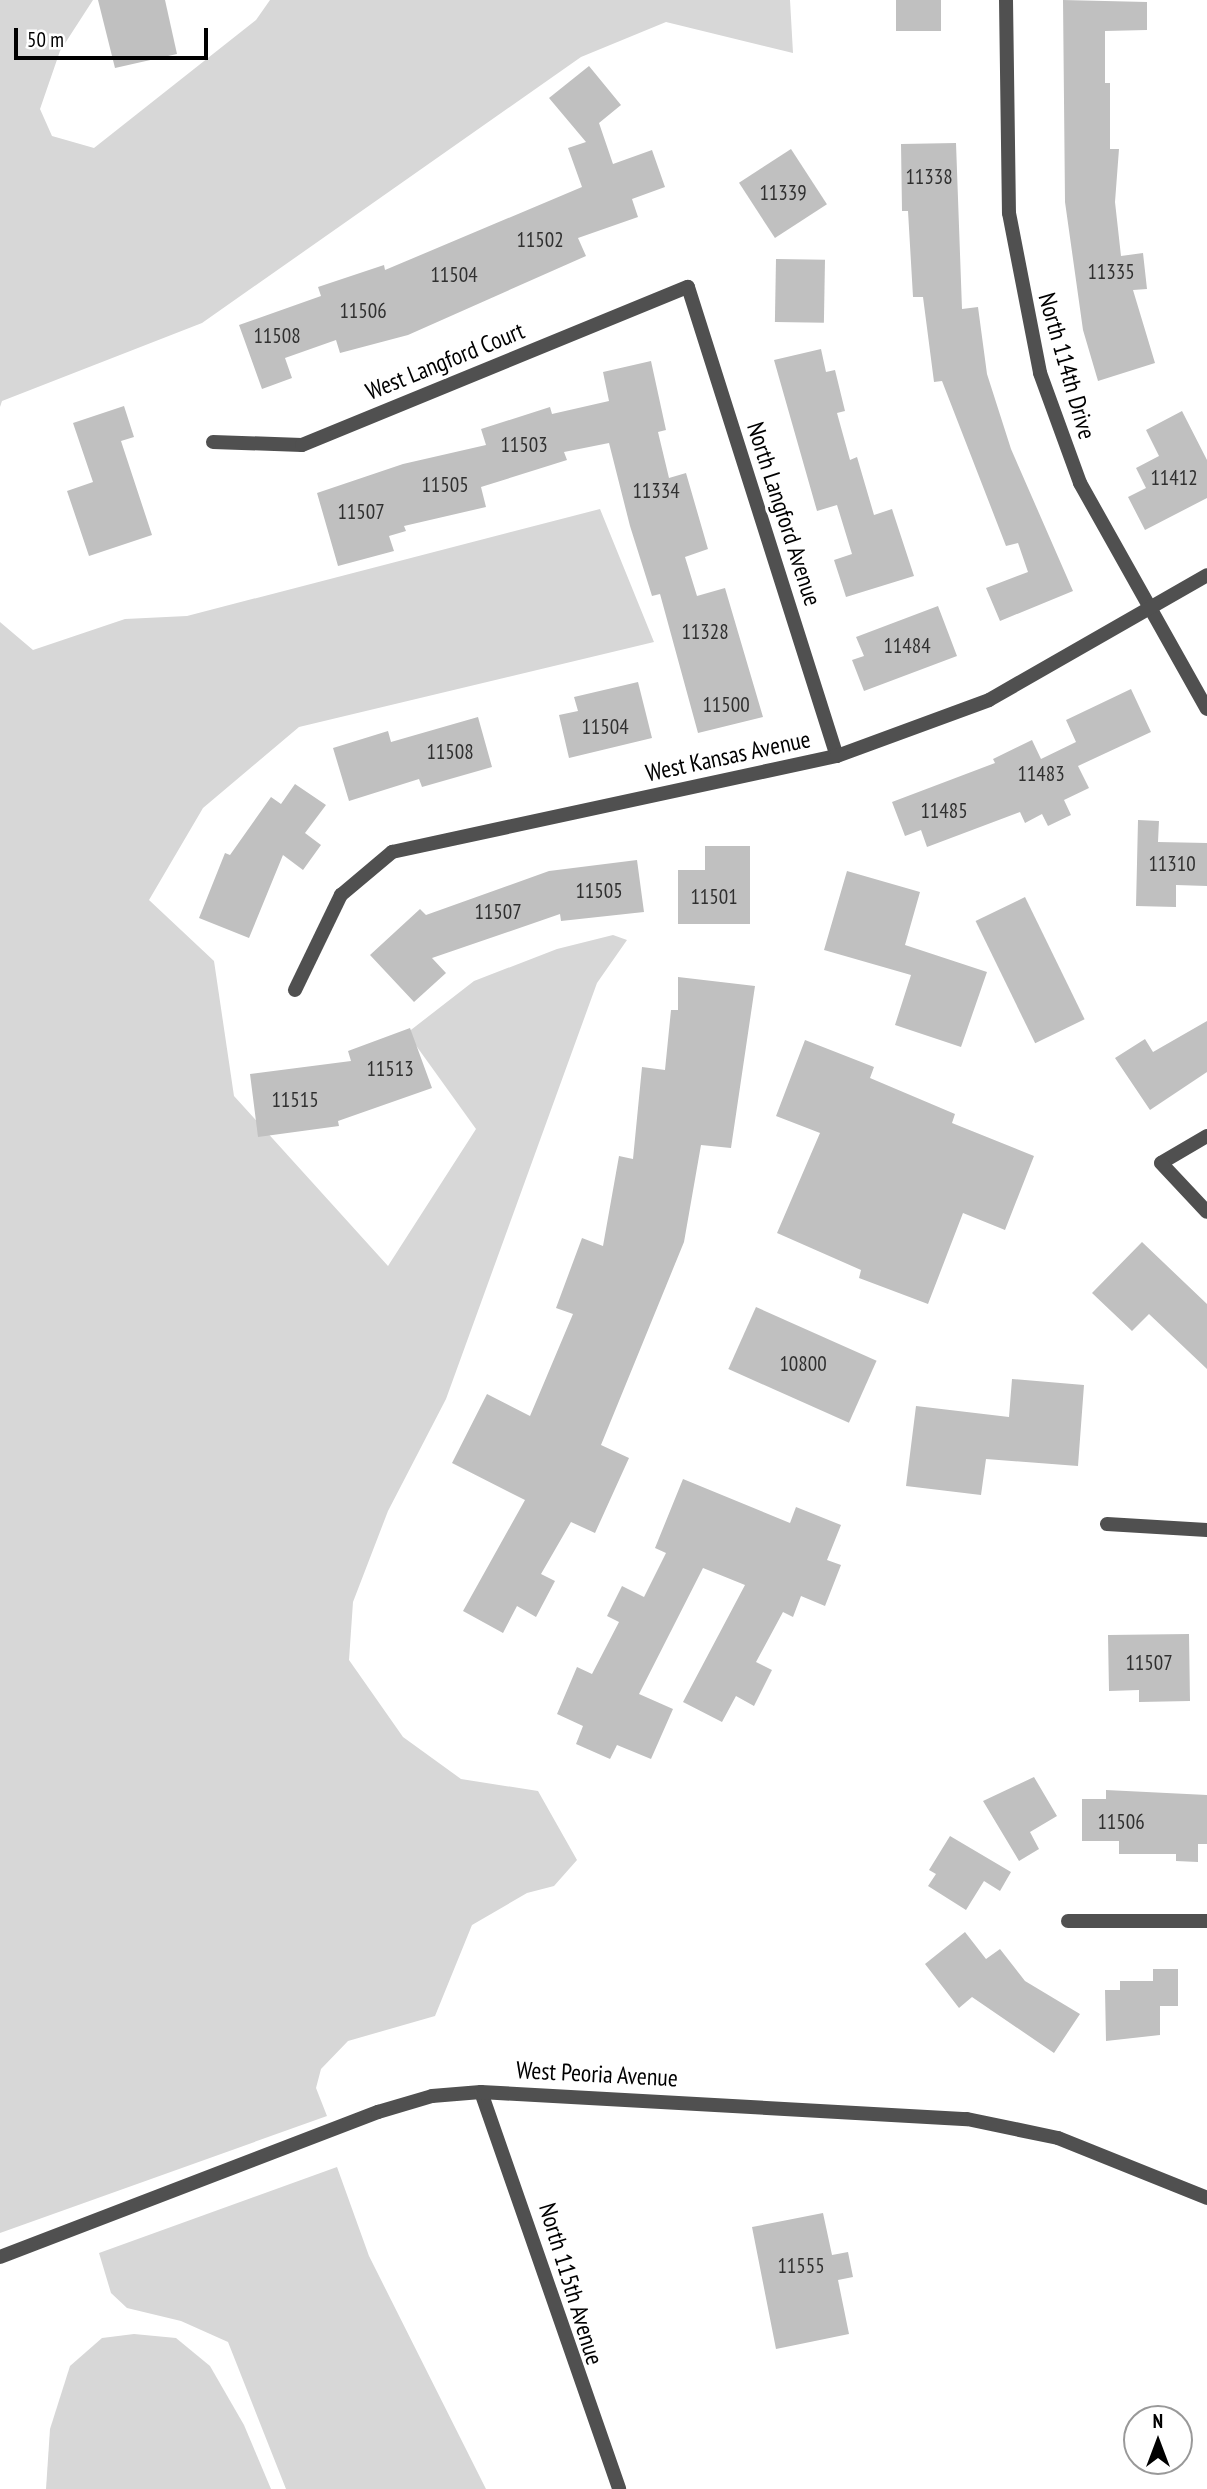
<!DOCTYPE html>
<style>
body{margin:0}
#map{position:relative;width:1207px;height:2489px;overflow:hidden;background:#fff;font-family:"PT Sans Narrow",sans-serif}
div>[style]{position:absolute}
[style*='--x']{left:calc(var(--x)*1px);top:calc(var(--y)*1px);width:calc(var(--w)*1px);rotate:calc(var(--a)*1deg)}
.green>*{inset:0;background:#d7d7d7}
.building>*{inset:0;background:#c0c0c0;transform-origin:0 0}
.minor>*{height:14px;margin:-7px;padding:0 7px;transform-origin:7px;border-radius:7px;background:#505050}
.tertiary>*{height:14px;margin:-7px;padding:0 7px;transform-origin:7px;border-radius:7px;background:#505050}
span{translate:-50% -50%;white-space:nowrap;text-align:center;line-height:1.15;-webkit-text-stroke:6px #fff;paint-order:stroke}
.number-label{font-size:21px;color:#303030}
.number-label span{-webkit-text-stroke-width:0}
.street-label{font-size:24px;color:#000}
.north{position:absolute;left:1123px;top:2405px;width:70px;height:70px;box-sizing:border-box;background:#fff;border:2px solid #999;border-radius:50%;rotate:0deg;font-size:19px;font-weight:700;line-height:28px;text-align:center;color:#000}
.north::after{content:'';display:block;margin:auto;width:24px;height:32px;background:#000;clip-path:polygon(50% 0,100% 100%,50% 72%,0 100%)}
.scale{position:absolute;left:14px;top:28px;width:194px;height:32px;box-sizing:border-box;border:4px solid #000;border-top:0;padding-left:9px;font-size:21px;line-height:24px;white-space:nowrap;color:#000;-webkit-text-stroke:5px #fff;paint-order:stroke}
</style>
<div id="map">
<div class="green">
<div style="clip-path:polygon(0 0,93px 0,60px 51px,40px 109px,52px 136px,94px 148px,256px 20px,270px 0,790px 0,793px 53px,666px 22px,581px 57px,202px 323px,2px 401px,0 407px)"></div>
<div style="clip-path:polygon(600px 509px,654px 642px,299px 727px,203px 808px,149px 900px,214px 961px,234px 1096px,388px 1266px,476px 1129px,407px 1033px,474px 981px,557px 949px,613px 935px,627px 940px,597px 983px,446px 1399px,388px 1511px,353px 1602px,349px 1660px,403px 1737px,461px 1779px,538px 1791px,577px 1860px,554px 1886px,527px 1893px,472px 1925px,435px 2016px,348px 2041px,321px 2069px,316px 2088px,327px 2116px,0 2233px,0 622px,33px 650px,125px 619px,187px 616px)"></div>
<div style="clip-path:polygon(337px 2167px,369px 2256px,486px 2489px,286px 2489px,228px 2342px,181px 2321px,127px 2308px,111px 2293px,99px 2253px)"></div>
<div style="clip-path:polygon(134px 2334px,176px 2338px,210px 2366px,244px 2425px,271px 2489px,46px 2489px,50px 2429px,70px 2366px,102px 2338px)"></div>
</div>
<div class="building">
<div style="clip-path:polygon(98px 0,165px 0,177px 54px,115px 68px)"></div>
<div style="left:896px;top:0;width:45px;height:31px"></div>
<div style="clip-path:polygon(1063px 0,1147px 2px,1147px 30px,1105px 31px,1105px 83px,1110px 83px,1110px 149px,1119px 149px,1115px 202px,1121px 256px,1143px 253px,1147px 289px,1133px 290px,1155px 363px,1098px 381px,1083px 330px,1065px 202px)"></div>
<div style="clip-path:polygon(589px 66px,621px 105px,599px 123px,613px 164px,652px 150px,665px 187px,632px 199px,638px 217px,578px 238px,586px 256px,408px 335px,340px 353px,336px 340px,285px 358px,292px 378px,262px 389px,239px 325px,321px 296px,318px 287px,384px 265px,385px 270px,582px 187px,568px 148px,586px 142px,549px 98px)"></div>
<div style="clip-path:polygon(956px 143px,962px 309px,978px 307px,987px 374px,1011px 449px,1073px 591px,1000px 621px,986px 588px,1028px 572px,1018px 543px,1006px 546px,942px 381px,934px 382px,923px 297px,913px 297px,908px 211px,902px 211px,901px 144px)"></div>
<div style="left:791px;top:149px;width:66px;height:62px;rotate:57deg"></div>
<div style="left:776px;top:259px;width:49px;height:63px;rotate:1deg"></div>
<div style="clip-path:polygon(821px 349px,826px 372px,835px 370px,845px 411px,837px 413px,850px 460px,857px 457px,874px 515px,892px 509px,914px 576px,846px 597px,834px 560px,852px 554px,837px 505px,817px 511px,774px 360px)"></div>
<div style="clip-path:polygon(651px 361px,666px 430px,658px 432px,669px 478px,686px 473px,708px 549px,685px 557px,697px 596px,725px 588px,763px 717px,698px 733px,660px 594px,652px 596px,630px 526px,609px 443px,564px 452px,567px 460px,481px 487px,486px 507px,404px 526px,406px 531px,389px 536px,394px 551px,338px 566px,317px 493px,403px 464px,486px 445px,481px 429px,550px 407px,552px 414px,609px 401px,603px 372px)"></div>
<div style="clip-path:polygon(124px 406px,134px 437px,121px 441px,152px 535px,89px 556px,67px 491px,93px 482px,73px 423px)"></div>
<div style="clip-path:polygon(1182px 411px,1207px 460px,1207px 498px,1145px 530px,1128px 497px,1146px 488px,1136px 468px,1159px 456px,1146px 430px)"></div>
<div style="clip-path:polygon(938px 606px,957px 656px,864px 691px,852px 660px,864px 656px,856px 637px)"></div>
<div style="clip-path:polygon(638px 682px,652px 738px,569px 758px,559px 715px,578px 711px,574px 697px)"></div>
<div style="clip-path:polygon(1131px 689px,1151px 732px,1078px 766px,1089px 788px,1064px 800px,1071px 815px,1048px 826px,1042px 814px,1025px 823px,1020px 812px,927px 847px,921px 830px,905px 836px,892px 802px,995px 763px,993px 759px,1032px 740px,1041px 759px,1076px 742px,1066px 720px)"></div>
<div style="clip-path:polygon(478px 717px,492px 767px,422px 787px,419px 779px,349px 801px,333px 748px,388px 731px,391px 742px)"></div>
<div style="clip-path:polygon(295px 784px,326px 805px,305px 833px,321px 845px,303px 870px,283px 855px,249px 938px,199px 918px,225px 853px,230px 855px,271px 797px,281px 804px)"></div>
<div style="clip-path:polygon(1138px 820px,1159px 821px,1158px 842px,1207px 843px,1207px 886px,1176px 885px,1176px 907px,1136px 906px)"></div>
<div style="clip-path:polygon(705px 846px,750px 846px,750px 924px,678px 924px,678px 870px,705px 870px)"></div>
<div style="clip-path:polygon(637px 860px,644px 912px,561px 921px,560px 914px,432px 958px,446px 973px,414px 1002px,370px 955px,420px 909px,426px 915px,549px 871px)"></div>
<div style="clip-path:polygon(847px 871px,920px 892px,905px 945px,987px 972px,961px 1047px,895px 1025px,911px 975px,824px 950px)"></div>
<div style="left:1025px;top:897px;width:136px;height:55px;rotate:64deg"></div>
<div style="clip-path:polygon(678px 977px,755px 986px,731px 1148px,701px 1145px,684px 1242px,601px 1445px,629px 1458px,595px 1533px,571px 1522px,541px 1574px,555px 1581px,536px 1617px,517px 1606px,503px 1633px,463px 1611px,525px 1500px,452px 1463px,487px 1394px,530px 1416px,573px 1314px,556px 1308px,582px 1238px,603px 1246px,619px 1156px,633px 1159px,642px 1067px,665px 1070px,671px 1010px,678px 1010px)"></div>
<div style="clip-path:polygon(1207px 1021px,1207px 1072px,1150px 1110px,1115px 1058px,1145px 1039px,1153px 1052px)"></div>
<div style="clip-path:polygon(410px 1028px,432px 1088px,338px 1121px,339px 1126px,258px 1137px,250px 1074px,351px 1061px,348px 1051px)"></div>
<div style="clip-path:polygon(805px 1040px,874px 1067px,870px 1078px,955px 1114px,952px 1123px,1034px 1156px,1005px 1230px,963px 1213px,928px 1304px,859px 1278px,861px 1270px,777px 1233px,820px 1133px,776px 1116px)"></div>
<div style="clip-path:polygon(1142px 1242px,1207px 1304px,1207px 1369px,1149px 1314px,1132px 1331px,1092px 1293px)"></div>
<div style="left:756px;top:1307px;width:132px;height:68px;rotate:24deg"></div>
<div style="clip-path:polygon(1012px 1379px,1084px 1385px,1078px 1466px,986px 1459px,981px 1495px,906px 1486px,916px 1406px,1009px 1417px)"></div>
<div style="clip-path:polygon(683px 1479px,790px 1523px,796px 1507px,841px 1525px,827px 1560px,841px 1565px,825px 1606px,801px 1596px,793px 1617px,783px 1612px,756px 1662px,772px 1670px,754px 1706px,736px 1696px,722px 1722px,683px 1702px,745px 1585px,703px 1568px,639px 1694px,673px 1709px,651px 1759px,617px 1745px,610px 1759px,576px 1744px,583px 1726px,557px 1714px,577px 1667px,592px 1674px,619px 1622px,607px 1616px,622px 1586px,644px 1597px,666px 1553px,655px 1548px)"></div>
<div style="clip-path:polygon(1189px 1634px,1190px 1701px,1139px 1702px,1139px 1690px,1109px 1691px,1108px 1635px)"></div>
<div style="clip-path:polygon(1034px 1777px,1057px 1816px,1030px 1832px,1039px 1849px,1019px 1861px,983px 1801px)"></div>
<div style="clip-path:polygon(1106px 1790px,1207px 1795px,1207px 1844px,1198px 1844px,1198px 1862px,1176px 1861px,1176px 1854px,1119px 1854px,1119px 1841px,1082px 1841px,1082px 1799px,1106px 1799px)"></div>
<div style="clip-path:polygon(950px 1836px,1011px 1872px,1000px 1891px,984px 1881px,966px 1910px,928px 1886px,936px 1874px,929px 1870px)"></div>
<div style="clip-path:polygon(965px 1932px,986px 1959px,1000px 1949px,1025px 1981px,1080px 2014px,1054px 2053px,972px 1997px,959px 2008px,925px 1964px)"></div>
<div style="clip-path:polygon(1153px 1969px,1178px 1969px,1178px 2006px,1160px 2006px,1160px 2035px,1106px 2041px,1105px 1990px,1120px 1990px,1120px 1981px,1153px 1981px)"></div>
<div style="clip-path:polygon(823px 2213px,832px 2255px,848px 2252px,853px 2277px,838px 2280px,849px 2334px,776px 2349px,752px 2227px)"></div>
</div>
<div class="minor">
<div style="--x:1006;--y:0;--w:213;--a:89.2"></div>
<div style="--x:1009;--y:213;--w:163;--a:79"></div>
<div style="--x:1040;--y:373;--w:117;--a:70"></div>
<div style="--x:1080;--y:483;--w:259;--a:60.7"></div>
<div style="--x:213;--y:442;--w:89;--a:1.9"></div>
<div style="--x:302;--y:445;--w:417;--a:-22.3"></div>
<div style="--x:688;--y:287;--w:492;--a:72.4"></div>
<div style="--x:295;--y:990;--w:106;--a:-64.2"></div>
<div style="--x:341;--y:895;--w:67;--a:-40.1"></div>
<div style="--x:392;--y:852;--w:455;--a:-12.2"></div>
<div style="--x:837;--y:756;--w:162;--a:-20.2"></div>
<div style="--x:989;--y:700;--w:251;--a:-29.8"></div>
<div style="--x:1207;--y:1136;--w:53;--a:149.6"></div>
<div style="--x:1161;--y:1163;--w:67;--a:46.8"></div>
<div style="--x:1107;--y:1524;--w:100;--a:3.4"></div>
<div style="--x:1068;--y:1921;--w:139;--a:0"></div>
<div style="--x:481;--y:2092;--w:420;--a:70.8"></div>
</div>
<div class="tertiary">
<div style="--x:0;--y:2257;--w:405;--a:-21"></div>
<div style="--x:378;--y:2112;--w:56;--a:-16.5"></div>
<div style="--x:432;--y:2096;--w:49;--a:-4.7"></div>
<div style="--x:481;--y:2092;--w:487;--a:3.2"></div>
<div style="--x:967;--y:2119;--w:93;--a:11.8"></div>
<div style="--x:1058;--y:2138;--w:161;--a:21.9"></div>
</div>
<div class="number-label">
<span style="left:929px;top:177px">11338</span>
<span style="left:783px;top:193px">11339</span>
<span style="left:540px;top:240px">11502</span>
<span style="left:1111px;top:272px">11335</span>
<span style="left:454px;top:275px">11504</span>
<span style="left:363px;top:311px">11506</span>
<span style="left:277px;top:336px">11508</span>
<span style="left:524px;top:445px">11503</span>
<span style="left:1174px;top:478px">11412</span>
<span style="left:445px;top:485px">11505</span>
<span style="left:656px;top:491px">11334</span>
<span style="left:361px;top:512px">11507</span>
<span style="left:705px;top:632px">11328</span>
<span style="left:907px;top:646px">11484</span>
<span style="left:726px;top:705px">11500</span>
<span style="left:605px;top:727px">11504</span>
<span style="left:450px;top:752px">11508</span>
<span style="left:1041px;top:774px">11483</span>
<span style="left:944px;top:811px">11485</span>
<span style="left:1172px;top:864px">11310</span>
<span style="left:599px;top:891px">11505</span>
<span style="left:714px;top:897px">11501</span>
<span style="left:498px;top:912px">11507</span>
<span style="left:390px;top:1069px">11513</span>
<span style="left:295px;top:1100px">11515</span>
<span style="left:803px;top:1364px">10800</span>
<span style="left:1149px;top:1663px">11507</span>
<span style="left:1121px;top:1822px">11506</span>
<span style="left:801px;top:2266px">11555</span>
</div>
<div class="street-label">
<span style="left:445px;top:361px;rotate:-22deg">West Langford Court</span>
<span style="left:1067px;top:366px;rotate:74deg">North 114th Drive</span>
<span style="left:784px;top:514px;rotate:72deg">North Langford Avenue</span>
<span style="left:728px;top:756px;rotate:-12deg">West Kansas Avenue</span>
<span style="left:597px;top:2074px;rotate:3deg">West Peoria Avenue</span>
<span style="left:571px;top:2284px;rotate:73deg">North 115th Avenue</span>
</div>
<div class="north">N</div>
<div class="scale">50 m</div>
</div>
